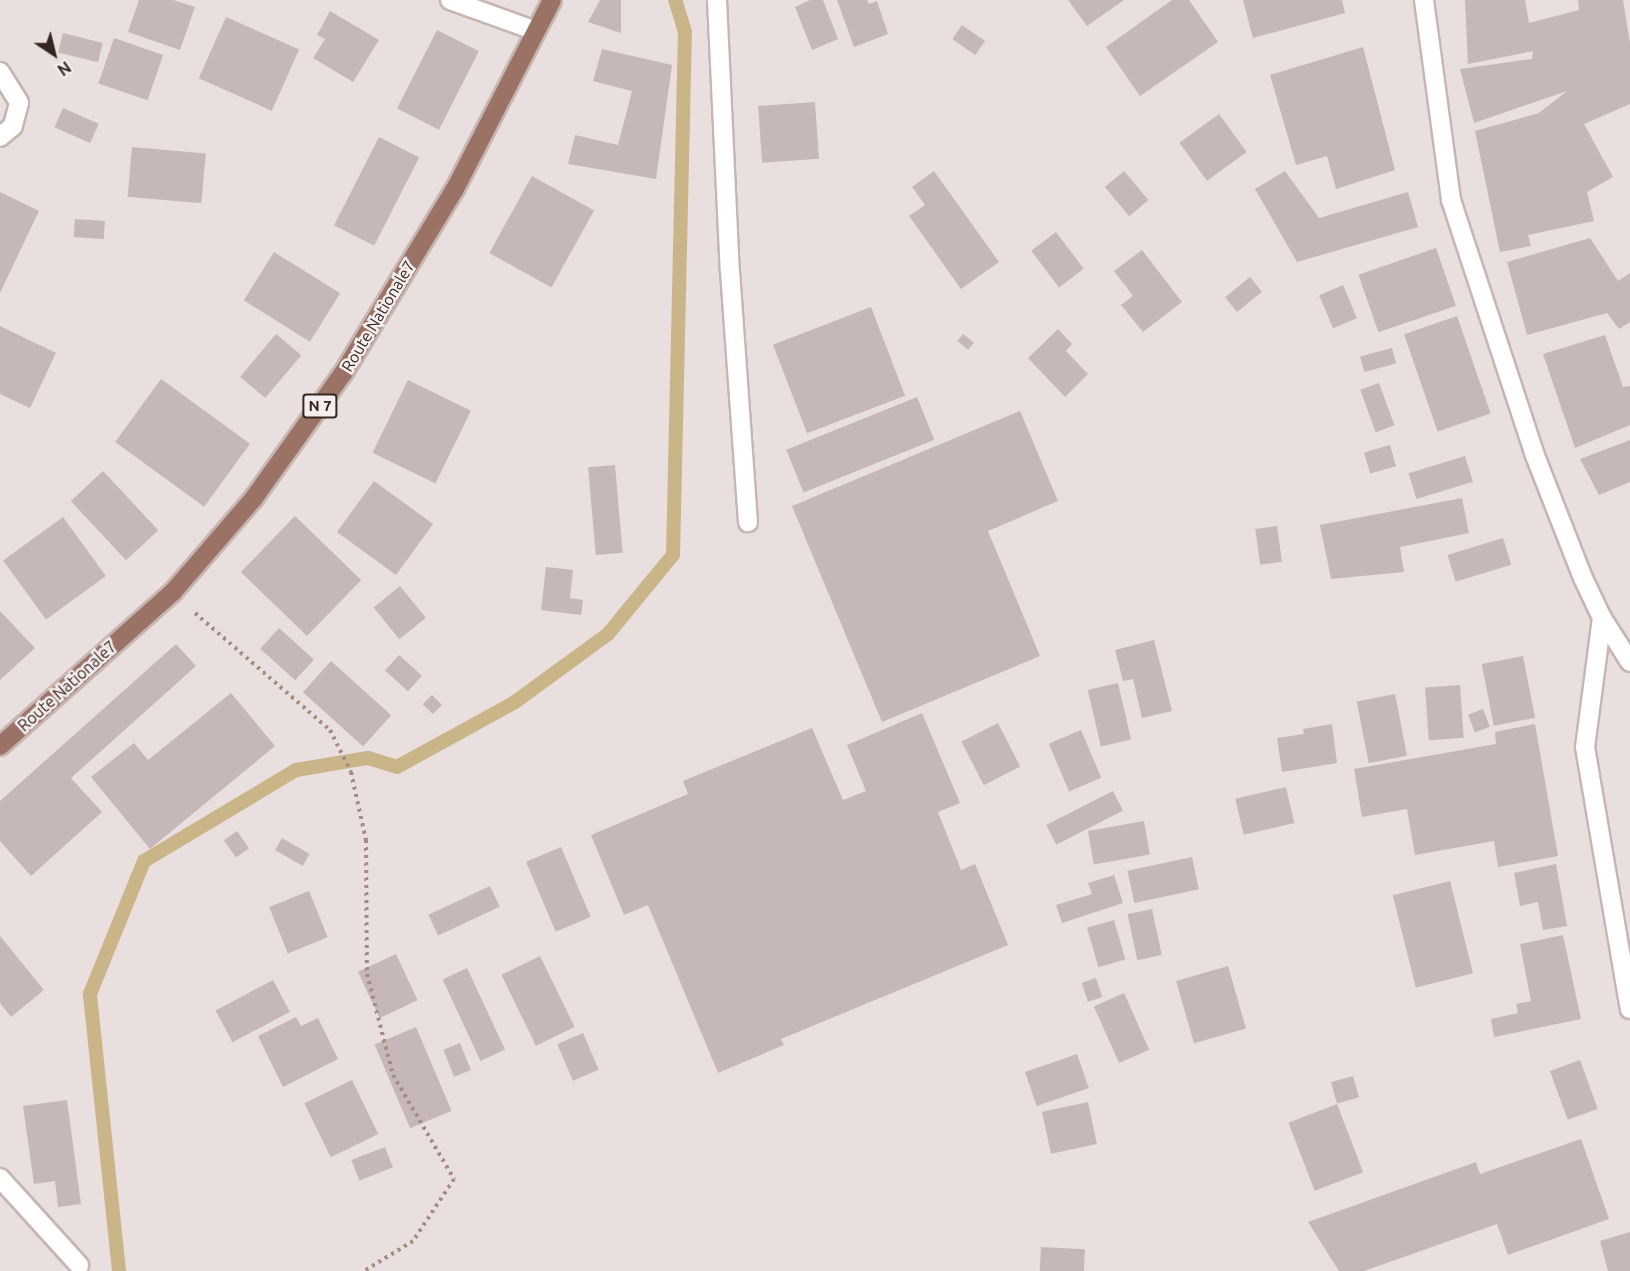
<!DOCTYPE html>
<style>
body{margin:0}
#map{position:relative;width:1630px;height:1271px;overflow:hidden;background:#e8dfde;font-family:Ubuntu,sans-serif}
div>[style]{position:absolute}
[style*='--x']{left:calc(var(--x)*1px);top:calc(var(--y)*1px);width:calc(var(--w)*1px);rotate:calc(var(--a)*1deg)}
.stream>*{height:14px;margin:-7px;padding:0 7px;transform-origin:7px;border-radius:7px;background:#cab589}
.building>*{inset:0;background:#c6b8b8;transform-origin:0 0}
.path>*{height:4px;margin-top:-2px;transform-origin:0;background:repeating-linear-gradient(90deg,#a98981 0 3px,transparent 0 7.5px)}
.roads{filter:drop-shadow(2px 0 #c7b5b2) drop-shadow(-2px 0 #c7b5b2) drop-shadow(0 2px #c7b5b2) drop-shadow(0 -2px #c7b5b2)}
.lane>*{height:18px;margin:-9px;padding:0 9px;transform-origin:9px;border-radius:9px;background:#fff}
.street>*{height:18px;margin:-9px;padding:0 9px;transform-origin:9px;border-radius:9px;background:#fff}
.secondary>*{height:18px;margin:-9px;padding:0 9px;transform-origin:9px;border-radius:9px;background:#fff}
.primary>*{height:18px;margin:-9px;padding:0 9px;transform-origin:9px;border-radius:9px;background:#9b7366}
span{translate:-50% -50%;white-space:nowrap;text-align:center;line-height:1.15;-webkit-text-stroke:5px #f5eeee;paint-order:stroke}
.shield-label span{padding:2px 4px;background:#f5eeee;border:2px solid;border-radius:4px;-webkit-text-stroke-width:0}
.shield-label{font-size:15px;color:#362621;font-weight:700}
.street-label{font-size:16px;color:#362621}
.north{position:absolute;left:24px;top:24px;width:60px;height:60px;-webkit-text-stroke:4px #f5eeee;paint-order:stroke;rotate:145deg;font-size:16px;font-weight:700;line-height:24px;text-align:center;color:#362621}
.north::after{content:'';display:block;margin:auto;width:21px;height:27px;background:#362621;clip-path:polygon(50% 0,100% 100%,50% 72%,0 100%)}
</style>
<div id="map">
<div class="stream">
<div style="--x:119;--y:1271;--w:279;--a:-96"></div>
<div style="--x:90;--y:994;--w:144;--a:-67.9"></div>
<div style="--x:144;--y:861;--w:177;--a:-30.9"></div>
<div style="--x:296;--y:770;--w:73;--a:-9.5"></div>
<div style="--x:368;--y:758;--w:30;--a:17"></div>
<div style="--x:397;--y:767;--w:135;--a:-28.8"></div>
<div style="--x:515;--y:702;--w:115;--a:-36.2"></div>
<div style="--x:608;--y:634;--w:102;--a:-50.6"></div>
<div style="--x:673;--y:555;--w:523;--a:-88.69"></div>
<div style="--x:685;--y:32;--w:34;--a:-107"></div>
</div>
<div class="building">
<div style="clip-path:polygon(139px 0,173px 0,195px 7px,180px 50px,128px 32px)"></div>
<div style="clip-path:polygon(600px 0,621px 0,621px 33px,588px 22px)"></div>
<div style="clip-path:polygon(810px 0,823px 0,838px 39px,812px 50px,795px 7px)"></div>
<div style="clip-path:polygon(837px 0,867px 0,869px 4px,877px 1px,888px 34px,854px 47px)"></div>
<div style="clip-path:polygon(1068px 0,1124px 0,1087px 26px)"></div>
<div style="clip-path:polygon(1172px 0,1189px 0,1218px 42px,1140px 96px,1106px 47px)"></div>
<div style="clip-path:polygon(1243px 0,1342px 0,1345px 13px,1253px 38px)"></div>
<div style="clip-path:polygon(1465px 0,1525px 0,1529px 23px,1579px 10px,1578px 0,1623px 0,1630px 43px,1630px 104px,1584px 124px,1613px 177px,1587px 192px,1594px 221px,1528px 235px,1531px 246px,1500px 252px,1475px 131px,1539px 113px,1567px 91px,1474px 123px,1460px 69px,1532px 59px,1533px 51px,1468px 64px)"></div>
<div style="clip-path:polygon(330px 11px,379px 40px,353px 82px,313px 58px,325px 39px,317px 35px)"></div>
<div style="left:226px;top:17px;width:80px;height:67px;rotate:24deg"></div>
<div style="left:962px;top:25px;width:28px;height:17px;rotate:35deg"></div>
<div style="left:437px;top:30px;width:47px;height:88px;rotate:27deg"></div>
<div style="left:63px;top:33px;width:41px;height:20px;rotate:14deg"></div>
<div style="left:114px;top:38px;width:52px;height:48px;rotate:19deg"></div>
<div style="clip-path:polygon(1363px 47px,1395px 170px,1336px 189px,1327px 156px,1296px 165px,1270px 75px)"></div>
<div style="clip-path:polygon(602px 49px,672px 65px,656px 179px,568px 164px,575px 135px,618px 145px,632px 91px,593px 81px)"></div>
<div style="left:815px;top:102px;width:57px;height:57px;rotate:86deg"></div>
<div style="left:63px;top:108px;width:39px;height:21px;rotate:24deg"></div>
<div style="left:1219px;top:114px;width:47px;height:49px;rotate:54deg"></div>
<div style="left:379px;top:137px;width:45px;height:99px;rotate:27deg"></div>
<div style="left:132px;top:147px;width:74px;height:50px;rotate:5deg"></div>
<div style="clip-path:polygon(934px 171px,999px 262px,961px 289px,909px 216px,925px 205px,912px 187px)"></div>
<div style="left:1124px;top:171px;width:38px;height:25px;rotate:50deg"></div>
<div style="clip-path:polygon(1285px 171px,1319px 218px,1408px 192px,1418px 227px,1297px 262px,1255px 189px)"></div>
<div style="left:532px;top:176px;width:71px;height:88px;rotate:29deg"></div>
<div style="clip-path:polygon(0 192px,39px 211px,0 293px)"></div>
<div style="left:75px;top:219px;width:30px;height:18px;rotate:4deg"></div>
<div style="left:1056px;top:232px;width:46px;height:31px;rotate:53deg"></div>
<div style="clip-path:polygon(1590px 238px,1618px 281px,1630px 273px,1630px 322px,1619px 329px,1607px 313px,1527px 335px,1507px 262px)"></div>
<div style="left:1436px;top:248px;width:61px;height:82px;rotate:71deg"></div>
<div style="clip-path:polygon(1142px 250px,1182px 302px,1143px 332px,1121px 305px,1133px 296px,1114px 271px)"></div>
<div style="left:274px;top:252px;width:78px;height:57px;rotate:32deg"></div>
<div style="left:1250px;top:277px;width:19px;height:32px;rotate:51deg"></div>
<div style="left:1343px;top:285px;width:36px;height:26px;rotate:67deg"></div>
<div style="left:871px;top:307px;width:95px;height:105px;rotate:69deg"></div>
<div style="left:1457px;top:316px;width:103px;height:56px;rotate:71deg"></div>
<div style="clip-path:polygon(0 326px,56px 353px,30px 408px,0 394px)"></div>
<div style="clip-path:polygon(1058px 329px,1072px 344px,1066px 351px,1088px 374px,1065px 397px,1028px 358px)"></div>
<div style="left:276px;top:334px;width:33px;height:56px;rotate:40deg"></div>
<div style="left:963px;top:334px;width:14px;height:9px;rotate:39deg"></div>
<div style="clip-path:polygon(1605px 335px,1623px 387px,1630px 386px,1630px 425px,1575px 448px,1543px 354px)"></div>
<div style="left:1392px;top:348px;width:16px;height:33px;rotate:75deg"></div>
<div style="left:161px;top:379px;width:110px;height:78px;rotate:36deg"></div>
<div style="left:408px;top:380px;width:70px;height:81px;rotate:26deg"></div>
<div style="left:1379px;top:383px;width:45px;height:20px;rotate:70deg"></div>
<div style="left:917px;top:397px;width:46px;height:141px;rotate:68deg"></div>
<div style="clip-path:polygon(1020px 411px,1058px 501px,988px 531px,1040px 656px,882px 722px,792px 506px)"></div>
<div style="clip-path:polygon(1630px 440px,1630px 482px,1599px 495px,1580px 459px)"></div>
<div style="left:1390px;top:445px;width:22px;height:27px;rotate:74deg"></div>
<div style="left:1465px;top:456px;width:27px;height:59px;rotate:73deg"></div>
<div style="left:615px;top:465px;width:88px;height:27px;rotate:85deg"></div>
<div style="left:103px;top:471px;width:81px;height:44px;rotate:47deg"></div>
<div style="left:374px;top:481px;width:73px;height:63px;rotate:36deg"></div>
<div style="clip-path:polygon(1462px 498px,1469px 533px,1400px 547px,1404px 572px,1331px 579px,1320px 525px)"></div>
<div style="left:295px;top:516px;width:92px;height:78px;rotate:44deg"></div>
<div style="left:63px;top:517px;width:73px;height:74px;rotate:54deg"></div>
<div style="left:1277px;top:526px;width:36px;height:22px;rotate:82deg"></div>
<div style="left:1503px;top:538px;width:28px;height:58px;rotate:73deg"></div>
<div style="clip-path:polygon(546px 567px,573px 570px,570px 598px,583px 600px,581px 615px,541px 610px)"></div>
<div style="left:400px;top:586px;width:41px;height:34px;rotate:51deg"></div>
<div style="clip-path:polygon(0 611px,35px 648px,0 680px)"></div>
<div style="left:279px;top:628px;width:47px;height:28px;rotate:42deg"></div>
<div style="clip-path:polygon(1154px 640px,1172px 711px,1142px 718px,1133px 679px,1123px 681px,1115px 650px)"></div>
<div style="clip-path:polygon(176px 644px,196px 666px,71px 778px,102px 812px,31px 876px,0 841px,0 801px)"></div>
<div style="left:399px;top:655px;width:31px;height:21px;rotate:42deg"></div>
<div style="left:1523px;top:656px;width:63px;height:42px;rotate:79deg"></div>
<div style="left:331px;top:661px;width:81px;height:42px;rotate:42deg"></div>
<div style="left:1118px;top:683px;width:58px;height:31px;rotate:77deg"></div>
<div style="left:1460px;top:685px;width:53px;height:35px;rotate:86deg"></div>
<div style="clip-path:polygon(231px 693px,275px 746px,150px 849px,91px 777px,134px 743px,148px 760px)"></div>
<div style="left:1395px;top:694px;width:63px;height:39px;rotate:79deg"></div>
<div style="left:432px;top:695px;width:14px;height:13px;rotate:45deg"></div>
<div style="left:1483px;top:709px;width:19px;height:16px;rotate:69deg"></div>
<div style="clip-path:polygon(922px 713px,960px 803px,938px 812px,961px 870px,975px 864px,1008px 945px,781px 1039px,784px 1045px,718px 1073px,648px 905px,624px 915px,591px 835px,688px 794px,683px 781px,812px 728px,843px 800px,866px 791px,847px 745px)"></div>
<div style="left:998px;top:723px;width:49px;height:41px;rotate:63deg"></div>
<div style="clip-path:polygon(1332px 724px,1337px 763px,1282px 772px,1277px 738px,1304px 734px,1303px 729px)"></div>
<div style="clip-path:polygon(1535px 724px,1558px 856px,1498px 867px,1494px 841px,1415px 855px,1407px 809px,1362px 817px,1354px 769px,1496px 744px,1495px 732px)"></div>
<div style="left:1081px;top:730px;width:52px;height:35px;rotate:67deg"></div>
<div style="left:1286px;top:787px;width:37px;height:52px;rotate:77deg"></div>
<div style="left:1113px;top:791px;width:22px;height:75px;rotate:63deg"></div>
<div style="left:1144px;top:821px;width:34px;height:57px;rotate:80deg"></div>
<div style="left:237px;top:831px;width:21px;height:16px;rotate:55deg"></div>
<div style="left:282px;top:838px;width:32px;height:14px;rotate:30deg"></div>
<div style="left:561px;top:847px;width:76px;height:38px;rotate:67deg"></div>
<div style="left:1192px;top:857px;width:33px;height:66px;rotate:78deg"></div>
<div style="clip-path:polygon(1556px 864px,1567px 926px,1543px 930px,1538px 902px,1520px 906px,1514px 873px)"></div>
<div style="clip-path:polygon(1114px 875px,1123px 903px,1062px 923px,1056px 905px,1092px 894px,1088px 883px)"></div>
<div style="left:1450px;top:881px;width:95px;height:59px;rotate:76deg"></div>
<div style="left:490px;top:886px;width:23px;height:68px;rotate:65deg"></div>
<div style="left:309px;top:891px;width:50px;height:43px;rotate:68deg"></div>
<div style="left:1152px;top:909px;width:47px;height:25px;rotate:78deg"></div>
<div style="left:1114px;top:920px;width:41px;height:28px;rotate:74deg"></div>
<div style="clip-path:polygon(1563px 935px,1581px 1019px,1494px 1037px,1491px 1019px,1518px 1013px,1516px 1004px,1531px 1001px,1520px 944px)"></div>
<div style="clip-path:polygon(0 936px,44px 990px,11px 1017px,0 1003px)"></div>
<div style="left:396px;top:954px;width:51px;height:42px;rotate:65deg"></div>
<div style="left:540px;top:956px;width:79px;height:43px;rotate:64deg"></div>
<div style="left:1228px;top:966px;width:65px;height:54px;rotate:74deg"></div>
<div style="left:467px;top:968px;width:90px;height:27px;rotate:65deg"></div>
<div style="left:1096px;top:978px;width:20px;height:15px;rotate:72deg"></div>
<div style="left:273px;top:980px;width:36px;height:65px;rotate:62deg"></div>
<div style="left:1124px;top:993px;width:62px;height:33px;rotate:66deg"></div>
<div style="clip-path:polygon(296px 1017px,301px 1026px,318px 1018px,338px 1059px,283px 1087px,258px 1036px)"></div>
<div style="left:416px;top:1027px;width:91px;height:45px;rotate:67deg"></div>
<div style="left:583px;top:1033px;width:40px;height:28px;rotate:67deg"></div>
<div style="left:460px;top:1043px;width:29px;height:18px;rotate:68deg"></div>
<div style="left:1077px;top:1054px;width:36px;height:55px;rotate:71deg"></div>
<div style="left:1580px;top:1060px;width:52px;height:32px;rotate:70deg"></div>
<div style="left:1353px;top:1076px;width:22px;height:23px;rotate:74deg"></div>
<div style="left:352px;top:1080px;width:60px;height:53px;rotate:64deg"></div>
<div style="clip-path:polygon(67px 1100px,81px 1204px,58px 1207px,55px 1181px,34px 1184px,23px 1106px)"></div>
<div style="left:1088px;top:1102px;width:43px;height:47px;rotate:78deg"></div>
<div style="left:1337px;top:1104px;width:73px;height:52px;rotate:69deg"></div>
<div style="clip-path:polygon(1581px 1139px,1609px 1219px,1508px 1255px,1497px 1224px,1364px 1271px,1339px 1271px,1308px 1222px,1476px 1162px,1480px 1174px)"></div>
<div style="left:385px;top:1147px;width:22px;height:36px;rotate:69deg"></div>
<div style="clip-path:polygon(1630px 1232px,1630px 1271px,1608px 1271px,1600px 1241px)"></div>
<div style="left:1041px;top:1247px;width:44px;height:24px;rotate:3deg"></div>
</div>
<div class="path">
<div style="--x:195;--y:613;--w:179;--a:40.9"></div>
<div style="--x:330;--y:730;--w:47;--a:63.4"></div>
<div style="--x:351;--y:772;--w:70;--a:77.6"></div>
<div style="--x:366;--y:840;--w:134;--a:89.6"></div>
<div style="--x:367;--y:974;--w:104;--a:75.6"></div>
<div style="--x:393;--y:1075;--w:121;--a:59.6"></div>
<div style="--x:454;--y:1179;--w:74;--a:123.5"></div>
<div style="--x:413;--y:1241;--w:57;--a:148.5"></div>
</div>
<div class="roads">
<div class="lane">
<div style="--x:717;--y:0;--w:271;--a:87.3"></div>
<div style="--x:730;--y:271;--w:252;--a:85.9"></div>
<div style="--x:0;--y:1178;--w:118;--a:47.8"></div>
</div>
<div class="street">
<div style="--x:450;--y:0;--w:91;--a:19.8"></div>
<div style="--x:0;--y:72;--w:36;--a:58"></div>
<div style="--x:19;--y:103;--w:24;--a:105"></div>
<div style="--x:13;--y:126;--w:17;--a:140"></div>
</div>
<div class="secondary">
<div style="--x:1424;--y:0;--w:202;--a:82.3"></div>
<div style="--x:1451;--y:200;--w:266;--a:71.8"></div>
<div style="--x:1534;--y:453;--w:134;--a:68.6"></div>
<div style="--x:1583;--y:578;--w:44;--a:64.6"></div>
<div style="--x:1602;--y:618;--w:52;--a:57.5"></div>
<div style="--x:1602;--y:618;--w:130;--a:97.5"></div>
<div style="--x:1585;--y:747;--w:266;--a:80.3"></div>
</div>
<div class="primary">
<div style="--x:0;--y:746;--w:230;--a:-41.7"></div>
<div style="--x:172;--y:593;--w:125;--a:-49.2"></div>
<div style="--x:254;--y:498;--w:155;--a:-54.5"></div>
<div style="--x:344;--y:372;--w:214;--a:-58.8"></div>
<div style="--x:455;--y:189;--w:212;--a:-62.8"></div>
</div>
</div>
<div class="shield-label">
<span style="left:320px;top:406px">N 7</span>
</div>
<div class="street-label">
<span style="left:378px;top:316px;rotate:-59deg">Route Nationale7</span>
<span style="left:67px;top:686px;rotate:-42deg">Route Nationale7</span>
</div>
<div class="north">N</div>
</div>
